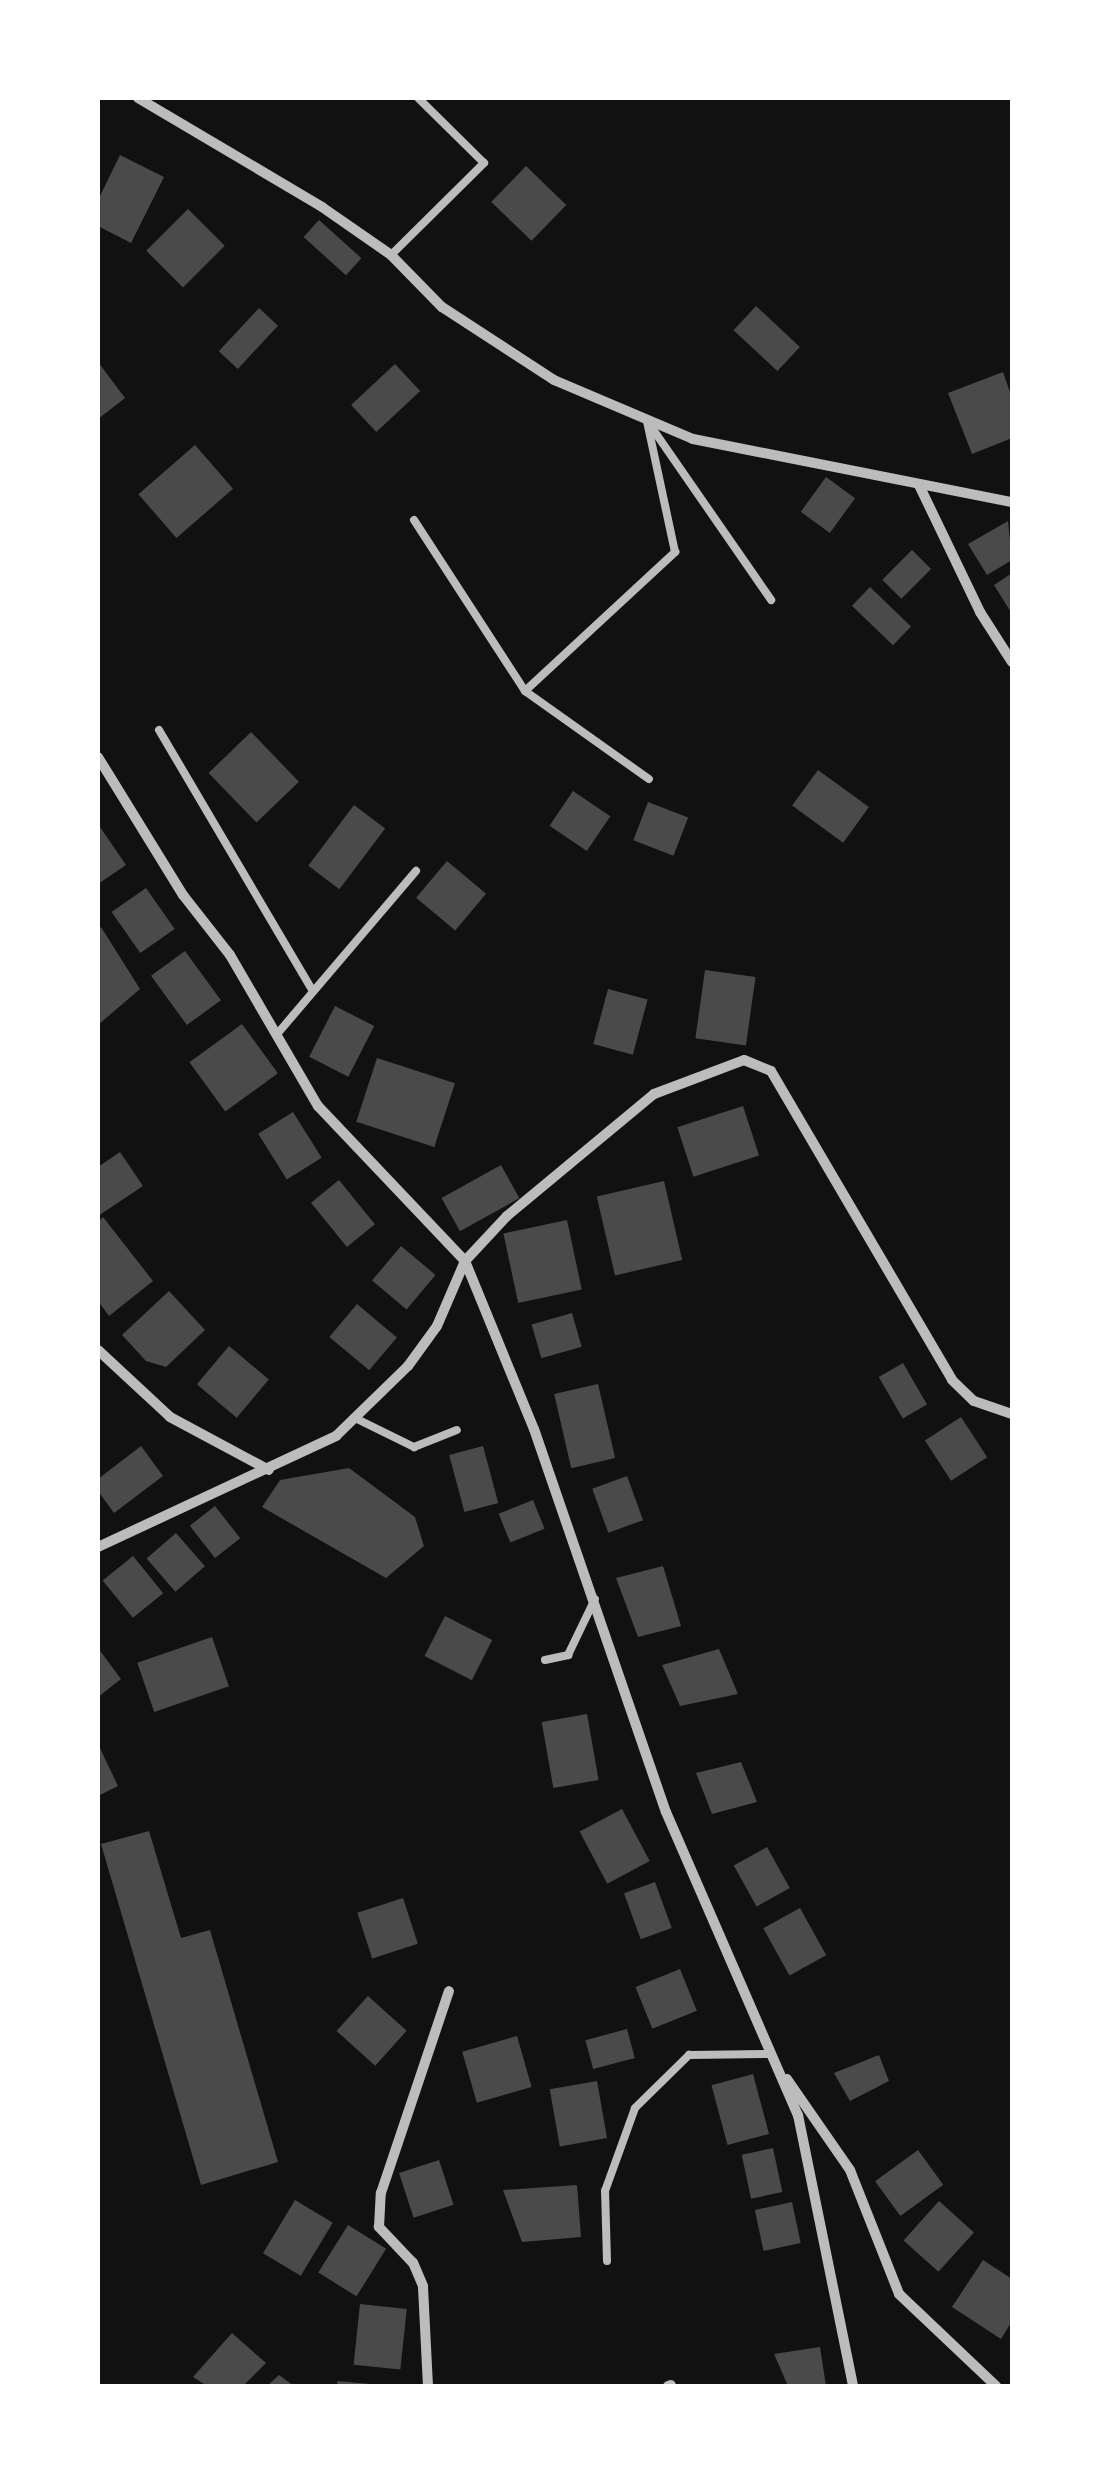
<!DOCTYPE html>
<style>
body{margin:0}
#map{position:relative;width:1110px;height:2484px;overflow:hidden;background:#111;font-family:"DejaVu Sans",sans-serif}
div>[style]{position:absolute}
[style*='--x']{left:calc(var(--x)*1px);top:calc(var(--y)*1px);width:calc(var(--w)*1px);rotate:calc(var(--a)*1deg)}
.building>*{inset:0;background:#4a4a4a;transform-origin:0 0}
.service>*{height:8px;margin:-4px;padding:0 4px;transform-origin:4px;border-radius:4px;background:#bcbcbc}
.minor>*{height:10px;margin:-5px;padding:0 5px;transform-origin:5px;border-radius:5px;background:#bcbcbc}
span{translate:-50% -50%;white-space:nowrap;text-align:center;line-height:1.15;-webkit-text-stroke:8px #fff;paint-order:stroke}
.frame{position:absolute;inset:0;border:100px solid #fff;pointer-events:none}
</style>
<div id="map">
<div class="building">
<div style="clip-path:polygon(120px 155px,164px 177px,131px 243px,98px 226px,98px 200px)"></div>
<div style="left:526px;top:166px;width:56px;height:50px;rotate:44deg"></div>
<div style="left:188px;top:209px;width:52px;height:59px;rotate:45deg"></div>
<div style="left:319px;top:220px;width:57px;height:23px;rotate:42deg"></div>
<div style="left:756px;top:306px;width:60px;height:33px;rotate:43deg"></div>
<div style="left:259px;top:308px;width:26px;height:59px;rotate:43deg"></div>
<div style="clip-path:polygon(98px 362px,125px 398px,98px 419px)"></div>
<div style="left:395px;top:364px;width:37px;height:60px;rotate:47deg"></div>
<div style="clip-path:polygon(1003px 372px,1012px 398px,1012px 438px,972px 454px,948px 393px)"></div>
<div style="left:195px;top:445px;width:58px;height:75px;rotate:49deg"></div>
<div style="left:826px;top:477px;width:36px;height:43px;rotate:36deg"></div>
<div style="clip-path:polygon(1008px 521px,1012px 560px,987px 575px,968px 544px)"></div>
<div style="left:912px;top:550px;width:27px;height:42px;rotate:45deg"></div>
<div style="clip-path:polygon(1012px 573px,1012px 614px,994px 585px)"></div>
<div style="left:870px;top:587px;width:57px;height:26px;rotate:44deg"></div>
<div style="left:251px;top:732px;width:69px;height:59px;rotate:46deg"></div>
<div style="left:818px;top:770px;width:63px;height:44px;rotate:36deg"></div>
<div style="left:573px;top:791px;width:45px;height:42px;rotate:34deg"></div>
<div style="left:648px;top:802px;width:43px;height:41px;rotate:21deg"></div>
<div style="left:354px;top:805px;width:39px;height:76px;rotate:37deg"></div>
<div style="clip-path:polygon(98px 824px,126px 865px,98px 884px)"></div>
<div style="left:447px;top:861px;width:51px;height:48px;rotate:40deg"></div>
<div style="left:146px;top:888px;width:50px;height:42px;rotate:55deg"></div>
<div style="clip-path:polygon(101px 927px,140px 989px,98px 1025px,98px 930px)"></div>
<div style="left:185px;top:951px;width:61px;height:42px;rotate:54deg"></div>
<div style="left:705px;top:970px;width:51px;height:69px;rotate:8deg"></div>
<div style="left:608px;top:989px;width:41px;height:57px;rotate:15deg"></div>
<div style="left:335px;top:1006px;width:44px;height:57px;rotate:27deg"></div>
<div style="left:242px;top:1024px;width:61px;height:65px;rotate:54deg"></div>
<div style="left:377px;top:1058px;width:82px;height:67px;rotate:18deg"></div>
<div style="left:743px;top:1106px;width:52px;height:69px;rotate:72deg"></div>
<div style="left:293px;top:1112px;width:54px;height:41px;rotate:58deg"></div>
<div style="clip-path:polygon(120px 1152px,143px 1186px,98px 1216px,98px 1167px)"></div>
<div style="left:501px;top:1165px;width:38px;height:68px;rotate:61deg"></div>
<div style="left:339px;top:1180px;width:57px;height:36px;rotate:51deg"></div>
<div style="left:664px;top:1181px;width:81px;height:69px;rotate:77deg"></div>
<div style="clip-path:polygon(103px 1217px,153px 1281px,109px 1316px,98px 1301px,98px 1222px)"></div>
<div style="left:567px;top:1220px;width:71px;height:65px;rotate:78deg"></div>
<div style="left:401px;top:1246px;width:45px;height:45px;rotate:40deg"></div>
<div style="clip-path:polygon(169px 1291px,205px 1330px,166px 1367px,146px 1361px,122px 1335px)"></div>
<div style="left:357px;top:1304px;width:52px;height:43px;rotate:40deg"></div>
<div style="left:572px;top:1313px;width:35px;height:42px;rotate:74deg"></div>
<div style="left:229px;top:1346px;width:52px;height:50px;rotate:40deg"></div>
<div style="left:903px;top:1363px;width:48px;height:28px;rotate:60deg"></div>
<div style="left:598px;top:1384px;width:76px;height:45px;rotate:77deg"></div>
<div style="left:961px;top:1417px;width:48px;height:43px;rotate:57deg"></div>
<div style="clip-path:polygon(141px 1446px,163px 1476px,114px 1513px,98px 1491px,98px 1479px)"></div>
<div style="left:483px;top:1446px;width:59px;height:35px;rotate:75deg"></div>
<div style="clip-path:polygon(349px 1468px,415px 1517px,424px 1546px,386px 1578px,262px 1507px,280px 1480px)"></div>
<div style="left:627px;top:1476px;width:47px;height:37px;rotate:70deg"></div>
<div style="left:533px;top:1500px;width:31px;height:37px;rotate:68deg"></div>
<div style="left:215px;top:1506px;width:41px;height:32px;rotate:52deg"></div>
<div style="left:176px;top:1533px;width:44px;height:39px;rotate:49deg"></div>
<div style="left:133px;top:1556px;width:48px;height:39px;rotate:51deg"></div>
<div style="clip-path:polygon(663px 1566px,681px 1626px,638px 1637px,616px 1578px)"></div>
<div style="left:445px;top:1616px;width:53px;height:45px;rotate:27deg"></div>
<div style="left:212px;top:1637px;width:52px;height:79px;rotate:71deg"></div>
<div style="clip-path:polygon(98px 1648px,121px 1679px,98px 1697px)"></div>
<div style="clip-path:polygon(719px 1649px,738px 1694px,680px 1706px,662px 1665px)"></div>
<div style="left:587px;top:1714px;width:67px;height:46px;rotate:80deg"></div>
<div style="clip-path:polygon(98px 1744px,118px 1786px,98px 1796px)"></div>
<div style="clip-path:polygon(741px 1762px,757px 1802px,712px 1814px,696px 1773px)"></div>
<div style="left:622px;top:1809px;width:59px;height:48px;rotate:62deg"></div>
<div style="clip-path:polygon(149px 1831px,181px 1938px,210px 1930px,278px 2162px,201px 2185px,101px 1844px)"></div>
<div style="left:767px;top:1847px;width:47px;height:38px;rotate:61deg"></div>
<div style="left:655px;top:1882px;width:49px;height:33px;rotate:70deg"></div>
<div style="left:403px;top:1898px;width:48px;height:48px;rotate:72deg"></div>
<div style="left:800px;top:1908px;width:54px;height:42px;rotate:61deg"></div>
<div style="left:680px;top:1969px;width:45px;height:48px;rotate:68deg"></div>
<div style="left:368px;top:1996px;width:52px;height:47px;rotate:42deg"></div>
<div style="left:627px;top:2029px;width:30px;height:43px;rotate:75deg"></div>
<div style="left:517px;top:2036px;width:53px;height:57px;rotate:74deg"></div>
<div style="clip-path:polygon(879px 2055px,889px 2081px,850px 2101px,834px 2073px)"></div>
<div style="left:753px;top:2074px;width:62px;height:43px;rotate:75deg"></div>
<div style="left:597px;top:2081px;width:58px;height:48px;rotate:80deg"></div>
<div style="left:773px;top:2148px;width:45px;height:32px;rotate:78deg"></div>
<div style="left:918px;top:2150px;width:43px;height:53px;rotate:54deg"></div>
<div style="left:439px;top:2160px;width:47px;height:42px;rotate:72deg"></div>
<div style="clip-path:polygon(577px 2185px,581px 2237px,522px 2242px,503px 2190px)"></div>
<div style="left:295px;top:2200px;width:44px;height:62px;rotate:31deg"></div>
<div style="left:939px;top:2201px;width:47px;height:53px;rotate:42deg"></div>
<div style="left:792px;top:2202px;width:42px;height:38px;rotate:78deg"></div>
<div style="left:348px;top:2225px;width:45px;height:56px;rotate:32deg"></div>
<div style="clip-path:polygon(983px 2260px,1012px 2279px,1012px 2321px,1001px 2339px,952px 2307px)"></div>
<div style="left:360px;top:2304px;width:47px;height:61px;rotate:6deg"></div>
<div style="clip-path:polygon(232px 2333px,266px 2363px,243px 2386px,207px 2386px,193px 2377px)"></div>
<div style="clip-path:polygon(820px 2347px,826px 2386px,788px 2386px,774px 2354px)"></div>
<div style="clip-path:polygon(279px 2375px,294px 2386px,267px 2386px)"></div>
<div style="clip-path:polygon(337px 2381px,371px 2384px,371px 2386px,338px 2386px)"></div>
</div>
<div class="service">
<div style="--x:391;--y:255;--w:131;--a:-44.7"></div>
<div style="--x:484;--y:163;--w:93;--a:-135.4"></div>
<div style="--x:650;--y:425;--w:213;--a:55.3"></div>
<div style="--x:414;--y:520;--w:204;--a:57"></div>
<div style="--x:525;--y:691;--w:205;--a:-42.8"></div>
<div style="--x:675;--y:552;--w:134;--a:-102.1"></div>
<div style="--x:525;--y:691;--w:152;--a:35.4"></div>
<div style="--x:159;--y:730;--w:303;--a:59.5"></div>
<div style="--x:278;--y:1033;--w:213;--a:-49.6"></div>
<div style="--x:357;--y:1419;--w:64;--a:26.2"></div>
<div style="--x:414;--y:1447;--w:46;--a:-21.6"></div>
<div style="--x:545;--y:1660;--w:24;--a:-12"></div>
<div style="--x:568;--y:1655;--w:62;--a:-64.3"></div>
<div style="--x:607;--y:2261;--w:70;--a:-91.6"></div>
<div style="--x:605;--y:2191;--w:88;--a:-70.1"></div>
<div style="--x:635;--y:2108;--w:76;--a:-44.5"></div>
<div style="--x:689;--y:2055;--w:81;--a:-0.7"></div>
</div>
<div class="minor">
<div style="--x:138;--y:98;--w:214;--a:30.6"></div>
<div style="--x:322;--y:207;--w:84;--a:34.8"></div>
<div style="--x:391;--y:255;--w:73;--a:45.6"></div>
<div style="--x:442;--y:307;--w:134;--a:33.1"></div>
<div style="--x:554;--y:380;--w:151;--a:23"></div>
<div style="--x:693;--y:439;--w:325;--a:11.2"></div>
<div style="--x:919;--y:485;--w:141;--a:64.3"></div>
<div style="--x:980;--y:612;--w:59;--a:57.4"></div>
<div style="--x:98;--y:757;--w:162;--a:58.4"></div>
<div style="--x:183;--y:895;--w:76;--a:51.9"></div>
<div style="--x:230;--y:955;--w:175;--a:59.8"></div>
<div style="--x:318;--y:1106;--w:214;--a:46.5"></div>
<div style="--x:465;--y:1261;--w:182;--a:67.7"></div>
<div style="--x:534;--y:1429;--w:405;--a:71"></div>
<div style="--x:666;--y:1812;--w:331;--a:66.5"></div>
<div style="--x:798;--y:2115;--w:277;--a:78.5"></div>
<div style="--x:98;--y:1350;--w:98;--a:42.9"></div>
<div style="--x:170;--y:1417;--w:112;--a:28.2"></div>
<div style="--x:98;--y:1547;--w:263;--a:-25"></div>
<div style="--x:336;--y:1436;--w:100;--a:-44.2"></div>
<div style="--x:408;--y:1366;--w:49;--a:-54.1"></div>
<div style="--x:437;--y:1326;--w:71;--a:-66.7"></div>
<div style="--x:465;--y:1261;--w:62;--a:-47"></div>
<div style="--x:507;--y:1216;--w:191;--a:-39.7"></div>
<div style="--x:654;--y:1094;--w:96;--a:-20.7"></div>
<div style="--x:744;--y:1060;--w:29;--a:22"></div>
<div style="--x:771;--y:1071;--w:358;--a:59.6"></div>
<div style="--x:952;--y:1380;--w:30;--a:44"></div>
<div style="--x:974;--y:1401;--w:40;--a:18.9"></div>
<div style="--x:787;--y:2079;--w:111;--a:55.3"></div>
<div style="--x:850;--y:2170;--w:133;--a:68.4"></div>
<div style="--x:899;--y:2294;--w:134;--a:43.5"></div>
<div style="--x:428;--y:2386;--w:100;--a:-92.9"></div>
<div style="--x:423;--y:2286;--w:25;--a:-113"></div>
<div style="--x:413;--y:2263;--w:50;--a:-133.4"></div>
<div style="--x:379;--y:2227;--w:34;--a:-87"></div>
<div style="--x:381;--y:2193;--w:213;--a:-71.4"></div>
<div style="--x:668;--y:2386;--w:3;--a:-18"></div>
</div>
<div class="frame"></div>
</div>
